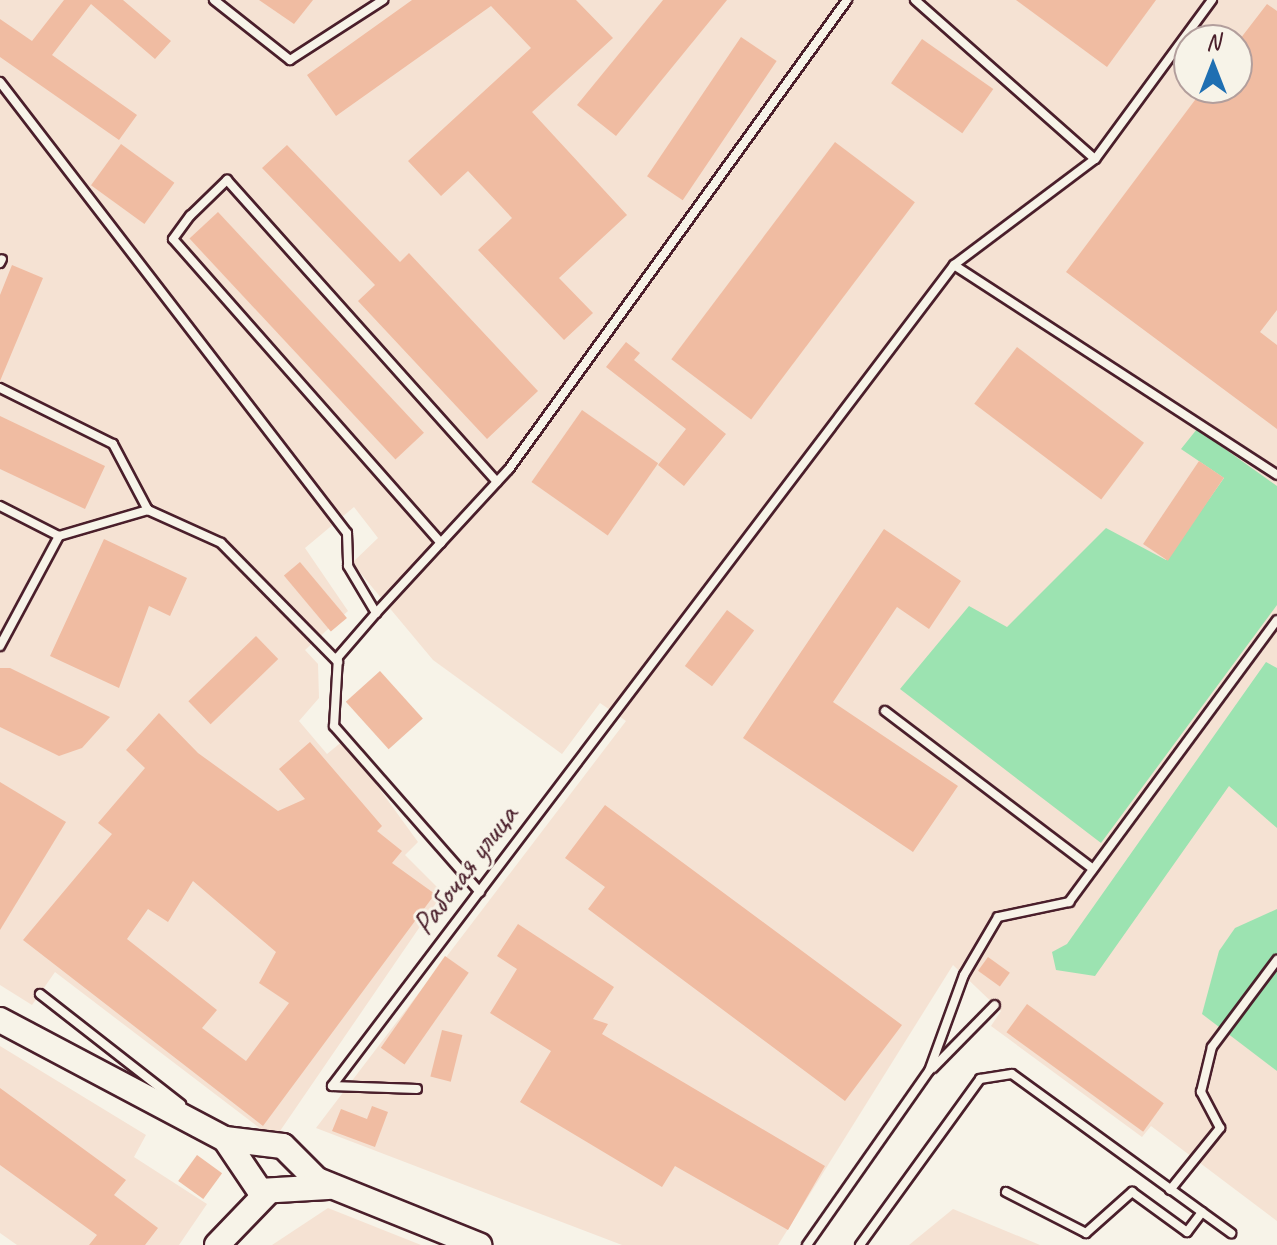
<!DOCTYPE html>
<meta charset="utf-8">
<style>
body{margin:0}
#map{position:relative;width:1277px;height:1245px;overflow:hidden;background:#f7f3e8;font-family:Caveat,sans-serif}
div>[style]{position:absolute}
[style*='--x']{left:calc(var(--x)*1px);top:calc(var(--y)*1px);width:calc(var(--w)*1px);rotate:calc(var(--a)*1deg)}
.built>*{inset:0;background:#f5e2d3}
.green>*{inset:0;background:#9ce3b1}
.building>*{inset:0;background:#f0bca2;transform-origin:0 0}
.roads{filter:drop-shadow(2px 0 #4a1f2b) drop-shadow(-2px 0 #4a1f2b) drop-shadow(0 2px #4a1f2b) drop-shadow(0 -2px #4a1f2b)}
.lane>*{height:8px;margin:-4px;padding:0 4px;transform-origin:4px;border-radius:4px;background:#f7f3e8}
.secondary>*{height:24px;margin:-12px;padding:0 12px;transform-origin:12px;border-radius:12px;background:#f7f3e8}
span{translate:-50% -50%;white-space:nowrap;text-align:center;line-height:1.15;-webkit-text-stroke:6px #f7f3e8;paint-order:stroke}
.street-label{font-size:32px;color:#4a1f2b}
.north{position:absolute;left:1173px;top:24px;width:80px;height:80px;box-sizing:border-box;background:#f7f3e8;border:2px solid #b29e9c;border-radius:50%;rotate:0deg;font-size:22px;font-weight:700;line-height:32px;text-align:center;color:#4a1f2b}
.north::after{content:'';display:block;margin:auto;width:28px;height:36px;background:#1f6fb2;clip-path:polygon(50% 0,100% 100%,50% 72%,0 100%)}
</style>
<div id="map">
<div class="built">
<div style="clip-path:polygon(evenodd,0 0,1277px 0,1277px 1221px,1151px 1126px,1142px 1137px,991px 1026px,1001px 1011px,953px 965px,778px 1245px,622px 1245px,316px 1128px,626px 721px,600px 703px,562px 754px,433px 660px,352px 563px,378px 538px,354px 507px,305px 548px,348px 611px,305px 650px,318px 664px,319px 698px,299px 721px,327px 754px,344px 740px,418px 842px,405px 855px,443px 893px,280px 1131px,266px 1133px,55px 972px,32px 1005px,0 985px,0 0,1189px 40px,1237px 40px,1237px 88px,1189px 88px,1189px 40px)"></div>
<div style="clip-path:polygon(0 1046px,146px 1135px,134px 1157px,207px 1204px,179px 1245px,17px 1245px,0 1233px)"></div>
<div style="clip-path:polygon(328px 1208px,421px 1245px,272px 1245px)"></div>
<div style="clip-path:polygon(953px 1209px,1040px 1245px,909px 1245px)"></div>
</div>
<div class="green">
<div style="clip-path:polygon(1197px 429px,1277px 486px,1277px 605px,1101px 843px,900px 689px,969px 606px,1007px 627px,1106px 528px,1166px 560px,1224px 478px,1181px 449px)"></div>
<div style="clip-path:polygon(1266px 662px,1277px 668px,1277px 828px,1229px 786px,1095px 976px,1056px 970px,1052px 952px,1067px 944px)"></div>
<div style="clip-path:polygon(1277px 909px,1277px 1071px,1202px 1014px,1219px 951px,1235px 928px)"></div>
</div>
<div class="building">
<div style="clip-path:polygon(64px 0,123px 0,171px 41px,155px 59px,91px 4px,52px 55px,137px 115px,119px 140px,0 57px,0 19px,32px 41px)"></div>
<div style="clip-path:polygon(259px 0,313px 0,294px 24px)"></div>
<div style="clip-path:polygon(412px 0,576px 0,613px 38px,532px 112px,627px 215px,559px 278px,593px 313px,564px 340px,478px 250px,512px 218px,468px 171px,441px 196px,408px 161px,531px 48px,491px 6px,336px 116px,307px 75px)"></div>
<div style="clip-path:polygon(663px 0,727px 0,616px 136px,577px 105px)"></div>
<div style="clip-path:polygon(1016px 0,1156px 0,1107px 67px)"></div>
<div style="clip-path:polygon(1267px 4px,1277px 11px,1277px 310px,1260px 332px,1277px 345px,1277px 429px,1066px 272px,1204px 88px,1237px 88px,1237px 43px)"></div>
<div style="left:741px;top:37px;width:43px;height:168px;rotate:34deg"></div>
<div style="left:922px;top:39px;width:87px;height:54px;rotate:35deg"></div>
<div style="left:835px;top:142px;width:100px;height:272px;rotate:37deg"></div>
<div style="left:121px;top:144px;width:66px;height:51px;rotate:36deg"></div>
<div style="clip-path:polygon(287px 145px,400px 262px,409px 253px,538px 391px,487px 439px,358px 301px,375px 285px,262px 168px)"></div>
<div style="left:218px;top:212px;width:302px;height:39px;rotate:47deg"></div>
<div style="clip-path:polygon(12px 265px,43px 278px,0 381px,0 295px)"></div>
<div style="clip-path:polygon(626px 342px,640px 353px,634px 360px,726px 434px,684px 486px,658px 465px,686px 429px,606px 367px)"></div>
<div style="left:1017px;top:347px;width:159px;height:71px;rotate:37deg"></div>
<div style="left:582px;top:410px;width:93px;height:88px;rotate:35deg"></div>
<div style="clip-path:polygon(0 416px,105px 466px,85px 509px,0 469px)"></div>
<div style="left:1199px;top:461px;width:30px;height:100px;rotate:34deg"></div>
<div style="clip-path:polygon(884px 529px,961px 581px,929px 629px,897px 607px,833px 702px,958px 786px,913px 852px,743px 738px)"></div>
<div style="clip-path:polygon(104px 539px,187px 578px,170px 616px,149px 606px,119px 688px,50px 656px)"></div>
<div style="left:300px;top:562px;width:73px;height:21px;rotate:50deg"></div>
<div style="left:727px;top:610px;width:34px;height:70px;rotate:37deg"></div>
<div style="left:256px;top:636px;width:32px;height:94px;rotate:46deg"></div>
<div style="clip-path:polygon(0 668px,10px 668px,110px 717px,82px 748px,59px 756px,0 727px)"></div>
<div style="left:380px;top:671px;width:64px;height:46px;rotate:48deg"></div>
<div style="clip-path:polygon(evenodd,159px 713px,198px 753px,278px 811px,305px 799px,279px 769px,310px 742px,382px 826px,377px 831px,402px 851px,392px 863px,435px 894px,263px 1126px,23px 940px,112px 834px,98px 823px,145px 768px,126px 750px,159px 713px,193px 881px,276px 952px,259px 983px,289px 1003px,246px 1061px,202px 1028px,217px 1010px,127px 939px,148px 909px,168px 922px,193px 881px)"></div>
<div style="clip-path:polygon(0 782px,66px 822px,0 930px)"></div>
<div style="clip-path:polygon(605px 805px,902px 1025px,845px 1101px,588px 909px,605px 887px,565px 858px)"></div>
<div style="clip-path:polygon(518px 924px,614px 987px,593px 1019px,608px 1024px,602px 1034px,825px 1166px,788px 1230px,675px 1166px,662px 1187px,520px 1102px,551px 1051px,490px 1013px,517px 969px,497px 956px)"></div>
<div style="left:445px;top:956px;width:29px;height:112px;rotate:35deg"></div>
<div style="left:988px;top:957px;width:27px;height:17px;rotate:36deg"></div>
<div style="left:1027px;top:1004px;width:169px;height:35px;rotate:36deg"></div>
<div style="left:442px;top:1030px;width:21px;height:48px;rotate:14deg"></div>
<div style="clip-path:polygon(0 1088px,126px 1180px,114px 1195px,158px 1228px,145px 1245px,89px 1245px,97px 1235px,0 1165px)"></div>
<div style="clip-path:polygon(372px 1106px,388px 1112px,375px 1147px,332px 1131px,341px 1109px,367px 1119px)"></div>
<div style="left:197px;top:1155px;width:31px;height:32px;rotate:36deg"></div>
</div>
<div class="roads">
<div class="lane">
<div style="--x:214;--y:0;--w:97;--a:38.3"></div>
<div style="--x:290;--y:60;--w:111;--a:-32.8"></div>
<div style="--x:915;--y:0;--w:240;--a:41.5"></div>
<div style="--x:1212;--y:0;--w:197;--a:126.3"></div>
<div style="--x:1095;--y:159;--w:176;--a:143.1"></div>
<div style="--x:954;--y:265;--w:385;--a:33"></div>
<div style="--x:0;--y:82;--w:569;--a:52.43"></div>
<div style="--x:347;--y:533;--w:33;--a:88"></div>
<div style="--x:348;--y:566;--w:55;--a:59.2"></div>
<div style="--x:376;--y:613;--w:58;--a:130.8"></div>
<div style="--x:338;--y:657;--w:69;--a:93.3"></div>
<div style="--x:334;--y:726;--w:221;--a:48.7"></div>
<div style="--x:0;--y:263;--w:4;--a:-63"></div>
<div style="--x:0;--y:388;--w:126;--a:26.4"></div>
<div style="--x:113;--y:444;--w:75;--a:62.1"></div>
<div style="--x:0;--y:506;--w:66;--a:27"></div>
<div style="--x:441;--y:543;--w:405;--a:-131.4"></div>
<div style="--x:173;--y:239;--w:29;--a:-54"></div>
<div style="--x:190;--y:216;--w:52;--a:-44.2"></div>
<div style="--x:227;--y:180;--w:405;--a:48.2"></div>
<div style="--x:376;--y:613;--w:196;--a:-47.3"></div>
<div style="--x:509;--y:469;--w:578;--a:-54.22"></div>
<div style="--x:0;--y:646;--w:125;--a:-61.8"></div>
<div style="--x:59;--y:536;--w:93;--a:-16.3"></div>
<div style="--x:148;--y:510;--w:80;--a:24.3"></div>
<div style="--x:221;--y:543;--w:167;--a:45.5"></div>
<div style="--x:885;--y:711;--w:261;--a:37.2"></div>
<div style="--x:40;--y:994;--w:179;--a:38"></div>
<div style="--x:933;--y:1068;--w:88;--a:-45.5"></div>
<div style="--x:332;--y:1086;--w:1030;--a:-52.85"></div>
<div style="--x:332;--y:1086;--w:85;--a:2"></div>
<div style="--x:1170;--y:1190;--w:80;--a:-51.1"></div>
<div style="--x:1220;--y:1128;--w:41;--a:-117.8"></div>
<div style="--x:1201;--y:1092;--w:46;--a:-76.3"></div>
<div style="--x:1212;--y:1047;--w:109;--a:-53.2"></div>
<div style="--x:1006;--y:1192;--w:90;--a:27.1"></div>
<div style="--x:1086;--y:1233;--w:62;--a:-41.7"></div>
<div style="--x:1132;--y:1192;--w:68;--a:36"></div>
<div style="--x:1187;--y:1232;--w:25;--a:-53"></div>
<div style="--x:807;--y:1245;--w:213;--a:-55"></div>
<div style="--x:929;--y:1071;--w:102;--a:-70"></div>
<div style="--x:964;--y:975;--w:67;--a:-59.6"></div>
<div style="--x:998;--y:917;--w:73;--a:-11.9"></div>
<div style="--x:1069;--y:902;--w:350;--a:-53.6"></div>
<div style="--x:860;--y:1245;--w:205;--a:-54.1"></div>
<div style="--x:980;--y:1079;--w:32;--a:-9"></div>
<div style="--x:1012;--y:1074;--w:271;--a:36"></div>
</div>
<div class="secondary">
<div style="--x:0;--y:1020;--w:255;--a:27.9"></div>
<div style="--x:225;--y:1139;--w:58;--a:6.9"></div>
<div style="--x:283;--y:1146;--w:48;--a:45"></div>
<div style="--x:317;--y:1180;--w:175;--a:21.9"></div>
<div style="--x:225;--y:1139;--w:63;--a:56.1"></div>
<div style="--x:260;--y:1191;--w:68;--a:-3.4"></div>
<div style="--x:217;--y:1245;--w:72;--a:-46.1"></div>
</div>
</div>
<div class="street-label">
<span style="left:465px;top:870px;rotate:-53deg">Рабочая улица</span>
</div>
<div class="north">N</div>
</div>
